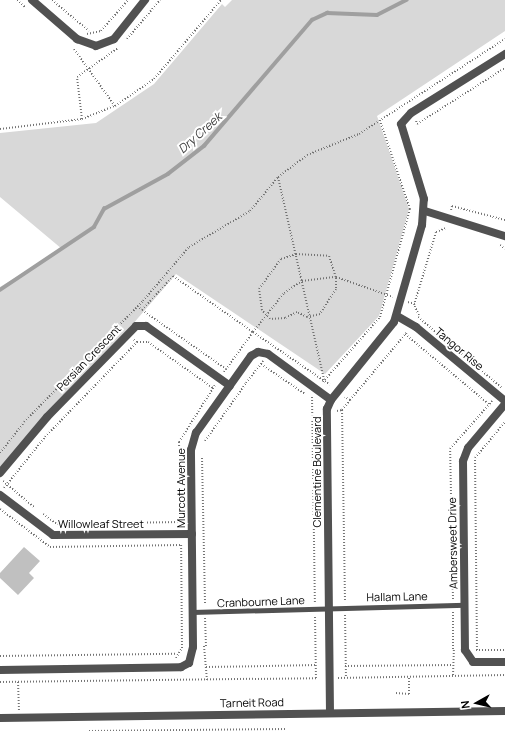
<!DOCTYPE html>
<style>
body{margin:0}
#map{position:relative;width:505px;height:731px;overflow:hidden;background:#fff;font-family:Manrope,sans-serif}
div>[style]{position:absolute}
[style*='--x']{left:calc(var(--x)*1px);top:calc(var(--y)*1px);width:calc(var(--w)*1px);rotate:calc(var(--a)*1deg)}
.green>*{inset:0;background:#d8d8d8}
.stream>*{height:3.5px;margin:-1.75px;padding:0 1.75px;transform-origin:1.75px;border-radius:1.75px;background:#9f9f9f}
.building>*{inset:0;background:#c0c0c0}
.path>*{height:2px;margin-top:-1px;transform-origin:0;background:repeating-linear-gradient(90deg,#737373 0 1px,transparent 0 3px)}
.service>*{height:4.5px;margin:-2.25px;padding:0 2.25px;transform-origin:2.25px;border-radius:2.25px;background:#515151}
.minor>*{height:8px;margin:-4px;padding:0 4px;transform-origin:4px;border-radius:4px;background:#515151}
.tertiary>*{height:8px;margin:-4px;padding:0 4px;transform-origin:4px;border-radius:4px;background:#515151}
span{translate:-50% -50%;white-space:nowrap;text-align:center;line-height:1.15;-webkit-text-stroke:4px #fff;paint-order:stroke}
.street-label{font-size:11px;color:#000}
.water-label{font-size:12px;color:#404040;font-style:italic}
.north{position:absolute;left:457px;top:683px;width:40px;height:40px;-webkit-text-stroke:3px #fff;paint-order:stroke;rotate:262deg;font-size:11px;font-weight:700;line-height:16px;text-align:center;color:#000}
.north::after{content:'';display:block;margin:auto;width:14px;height:18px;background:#000;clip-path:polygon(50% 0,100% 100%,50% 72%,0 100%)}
</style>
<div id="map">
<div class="green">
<div style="clip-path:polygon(232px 0,505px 0,505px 31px,377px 116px,409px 209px,379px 316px,325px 374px,176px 274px,0 478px,0 287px,62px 249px,0 197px,0 133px,96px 123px,154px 84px,222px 4px,225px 7px)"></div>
</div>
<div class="stream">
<div style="--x:0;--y:290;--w:113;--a:-33.8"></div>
<div style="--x:94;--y:227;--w:21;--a:-61"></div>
<div style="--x:104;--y:209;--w:73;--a:-28.7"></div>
<div style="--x:168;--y:174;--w:46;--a:-37.9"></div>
<div style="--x:204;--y:146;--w:166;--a:-49.4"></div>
<div style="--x:312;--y:20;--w:17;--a:-25"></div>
<div style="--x:327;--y:13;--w:50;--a:2.3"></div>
<div style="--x:377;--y:15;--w:33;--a:-27"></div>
</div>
<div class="building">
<div style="clip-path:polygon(24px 547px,40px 561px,29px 573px,34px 578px,18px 595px,0 578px,0 573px)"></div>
</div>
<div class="path">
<div style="--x:17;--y:0;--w:11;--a:41"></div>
<div style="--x:52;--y:0;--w:48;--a:40"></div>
<div style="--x:87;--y:34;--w:14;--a:-12"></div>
<div style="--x:101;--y:31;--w:41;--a:-48.9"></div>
<div style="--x:127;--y:39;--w:51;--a:-49.8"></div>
<div style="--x:74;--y:49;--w:70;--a:54.3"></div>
<div style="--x:82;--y:119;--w:42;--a:-96.8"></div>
<div style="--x:77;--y:77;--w:50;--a:-35.3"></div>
<div style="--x:416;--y:121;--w:3;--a:72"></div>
<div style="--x:417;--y:124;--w:104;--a:-32.5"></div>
<div style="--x:0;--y:129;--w:83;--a:-7"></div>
<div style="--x:82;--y:119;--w:35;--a:-22"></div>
<div style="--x:115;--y:106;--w:47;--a:-34.7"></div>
<div style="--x:154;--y:79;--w:104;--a:-49.7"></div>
<div style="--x:278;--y:177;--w:208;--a:77.2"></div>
<div style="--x:451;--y:210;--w:4;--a:-76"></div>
<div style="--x:452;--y:206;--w:55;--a:14.8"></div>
<div style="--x:500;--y:245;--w:6;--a:39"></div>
<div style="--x:296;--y:254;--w:33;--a:3"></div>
<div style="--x:329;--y:256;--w:23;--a:72"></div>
<div style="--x:336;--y:278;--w:11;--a:90"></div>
<div style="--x:336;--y:289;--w:30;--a:123"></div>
<div style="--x:320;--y:314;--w:13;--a:167"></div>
<div style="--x:307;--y:317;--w:11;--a:-153"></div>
<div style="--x:297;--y:312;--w:13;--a:153"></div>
<div style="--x:285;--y:318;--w:15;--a:176"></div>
<div style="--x:270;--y:319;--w:12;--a:-132"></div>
<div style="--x:262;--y:310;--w:21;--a:-98"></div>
<div style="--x:259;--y:289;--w:37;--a:-54"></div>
<div style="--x:281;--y:259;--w:16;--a:-18"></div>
<div style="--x:408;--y:302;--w:7;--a:16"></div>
<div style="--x:137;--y:306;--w:6;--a:39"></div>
<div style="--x:142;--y:310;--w:46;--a:-47.6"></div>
<div style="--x:173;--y:276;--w:98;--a:35"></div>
<div style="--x:253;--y:332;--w:50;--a:-51.5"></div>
<div style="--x:284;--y:293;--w:22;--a:-34"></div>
<div style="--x:302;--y:281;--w:34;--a:-7"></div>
<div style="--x:336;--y:277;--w:60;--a:19.3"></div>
<div style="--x:142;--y:310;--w:103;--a:35.1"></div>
<div style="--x:419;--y:315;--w:11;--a:-117"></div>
<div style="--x:414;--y:305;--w:76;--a:-73.2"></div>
<div style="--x:436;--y:232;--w:11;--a:-22"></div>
<div style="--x:418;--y:317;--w:110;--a:40.2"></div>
<div style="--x:405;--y:334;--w:111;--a:39.9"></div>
<div style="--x:137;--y:342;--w:11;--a:0"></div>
<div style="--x:148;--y:342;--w:80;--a:35.3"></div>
<div style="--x:261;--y:364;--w:53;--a:34.3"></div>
<div style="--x:224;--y:372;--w:49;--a:-54.1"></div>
<div style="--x:253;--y:332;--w:93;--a:34.5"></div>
<div style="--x:323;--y:382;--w:86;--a:-48.8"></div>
<div style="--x:380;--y:317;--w:112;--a:-74.5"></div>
<div style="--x:410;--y:209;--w:96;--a:-108.8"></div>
<div style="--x:246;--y:383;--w:28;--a:-52"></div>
<div style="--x:312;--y:397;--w:205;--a:89.2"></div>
<div style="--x:350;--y:400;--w:89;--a:-50"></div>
<div style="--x:342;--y:410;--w:13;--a:-51"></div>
<div style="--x:350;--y:400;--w:6;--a:-149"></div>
<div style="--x:337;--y:411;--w:5;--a:-11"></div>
<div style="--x:342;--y:410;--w:190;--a:89.1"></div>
<div style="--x:205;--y:441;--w:71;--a:-54.7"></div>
<div style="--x:0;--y:453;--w:39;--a:-52"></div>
<div style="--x:24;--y:422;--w:170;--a:-45.5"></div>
<div style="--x:143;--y:301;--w:71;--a:-49.6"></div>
<div style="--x:189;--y:247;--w:71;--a:-30.5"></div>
<div style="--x:250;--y:211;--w:44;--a:-50.5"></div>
<div style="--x:278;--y:177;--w:36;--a:-37"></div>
<div style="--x:307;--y:155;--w:56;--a:-22"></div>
<div style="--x:359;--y:134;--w:174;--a:-33.1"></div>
<div style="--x:202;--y:458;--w:146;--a:88.8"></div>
<div style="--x:3;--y:481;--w:42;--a:40.2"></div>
<div style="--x:4;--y:488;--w:65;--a:-51.2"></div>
<div style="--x:45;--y:437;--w:132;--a:-45.9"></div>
<div style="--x:137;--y:342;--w:4;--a:-146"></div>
<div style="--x:0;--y:509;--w:63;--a:37.2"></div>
<div style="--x:50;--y:547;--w:130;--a:-0.9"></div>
<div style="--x:43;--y:514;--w:17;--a:36"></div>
<div style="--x:57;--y:524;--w:123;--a:-0.9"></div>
<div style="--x:180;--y:524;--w:82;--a:-90.7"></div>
<div style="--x:179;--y:442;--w:67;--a:-57.7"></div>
<div style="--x:453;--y:599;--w:150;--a:-91.1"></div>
<div style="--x:450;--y:449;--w:64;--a:-48.8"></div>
<div style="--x:453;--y:612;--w:38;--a:90"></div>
<div style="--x:345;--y:615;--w:62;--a:89.1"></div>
<div style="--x:315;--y:617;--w:61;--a:89.1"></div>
<div style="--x:205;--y:618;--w:28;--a:88"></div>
<div style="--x:204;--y:646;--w:34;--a:85"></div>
<div style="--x:476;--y:650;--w:29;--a:0"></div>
<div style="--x:477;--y:650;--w:192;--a:-90.6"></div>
<div style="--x:475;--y:458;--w:47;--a:-50.2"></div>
<div style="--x:0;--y:656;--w:176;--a:-0.7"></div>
<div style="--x:176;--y:658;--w:12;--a:-59"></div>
<div style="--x:182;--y:648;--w:105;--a:-90.5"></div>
<div style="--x:345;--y:666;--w:108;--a:-0.5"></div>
<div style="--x:206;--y:667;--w:110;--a:-1"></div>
<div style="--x:453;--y:675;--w:25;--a:-88"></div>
<div style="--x:338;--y:678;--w:167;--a:-1"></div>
<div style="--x:0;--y:682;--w:316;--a:-0.7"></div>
<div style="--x:18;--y:682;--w:28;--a:88"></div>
<div style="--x:396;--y:693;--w:13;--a:4"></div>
<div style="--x:409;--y:694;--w:17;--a:-90"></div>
<div style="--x:89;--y:731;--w:198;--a:-0.6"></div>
</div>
<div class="service">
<div style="--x:192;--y:612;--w:273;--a:-1.5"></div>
</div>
<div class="minor">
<div style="--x:32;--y:0;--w:60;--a:40.9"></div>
<div style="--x:77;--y:39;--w:20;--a:20"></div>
<div style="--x:96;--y:46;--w:19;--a:-21"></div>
<div style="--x:114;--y:39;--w:50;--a:-51.5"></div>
<div style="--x:425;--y:211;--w:84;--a:17.4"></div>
<div style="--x:397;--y:316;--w:22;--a:30"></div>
<div style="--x:416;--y:327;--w:116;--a:39.7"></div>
<div style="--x:505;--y:404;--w:57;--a:130.1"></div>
<div style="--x:468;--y:448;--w:14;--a:111"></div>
<div style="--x:463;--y:461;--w:189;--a:89.4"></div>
<div style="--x:465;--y:650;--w:14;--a:56"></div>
<div style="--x:473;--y:662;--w:32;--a:0"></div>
<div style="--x:0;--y:473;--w:73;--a:-50"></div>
<div style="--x:47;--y:417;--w:127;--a:-45.6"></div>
<div style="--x:136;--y:326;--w:10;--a:0"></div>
<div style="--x:146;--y:326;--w:103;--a:35.5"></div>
<div style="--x:0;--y:495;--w:66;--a:37"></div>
<div style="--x:53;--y:535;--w:139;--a:-0.4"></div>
<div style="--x:0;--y:670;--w:181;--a:-0.9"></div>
<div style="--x:181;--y:667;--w:9;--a:-27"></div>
<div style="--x:189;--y:663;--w:16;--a:-76"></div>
<div style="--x:193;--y:647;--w:197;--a:-90.6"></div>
<div style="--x:191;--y:450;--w:18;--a:-74"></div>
<div style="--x:196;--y:433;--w:95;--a:-54.5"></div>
<div style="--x:251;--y:356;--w:8;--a:-30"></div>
<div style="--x:258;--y:352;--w:10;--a:11"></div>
<div style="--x:268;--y:354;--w:78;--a:36.1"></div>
<div style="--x:330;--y:713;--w:304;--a:-90.6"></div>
<div style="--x:327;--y:409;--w:10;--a:-66"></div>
<div style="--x:331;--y:400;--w:100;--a:-51.1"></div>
<div style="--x:394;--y:322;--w:101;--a:-73.9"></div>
<div style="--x:422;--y:225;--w:26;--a:-86"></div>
<div style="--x:424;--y:199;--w:78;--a:-107"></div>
<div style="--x:401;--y:124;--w:15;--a:-48"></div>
<div style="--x:411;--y:113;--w:111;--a:-32.1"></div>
</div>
<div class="tertiary">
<div style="--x:0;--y:718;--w:505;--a:-0.79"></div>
</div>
<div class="street-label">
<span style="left:459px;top:349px;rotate:40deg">Tangor Rise</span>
<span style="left:89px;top:358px;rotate:-46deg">Persian Crescent</span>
<span style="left:317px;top:472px;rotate:-90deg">Clementine Boulevard</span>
<span style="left:181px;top:488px;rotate:-90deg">Murcott Avenue</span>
<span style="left:101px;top:524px">Willowleaf Street</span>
<span style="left:453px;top:543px;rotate:-91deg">Ambersweet Drive</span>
<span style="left:397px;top:597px;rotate:-1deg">Hallam Lane</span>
<span style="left:261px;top:602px;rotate:-2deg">Cranbourne Lane</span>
<span style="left:252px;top:703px;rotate:-1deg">Tarneit Road</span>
</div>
<div class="water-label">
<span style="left:200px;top:133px;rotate:-42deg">Dry Creek</span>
</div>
<div class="north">N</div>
</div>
